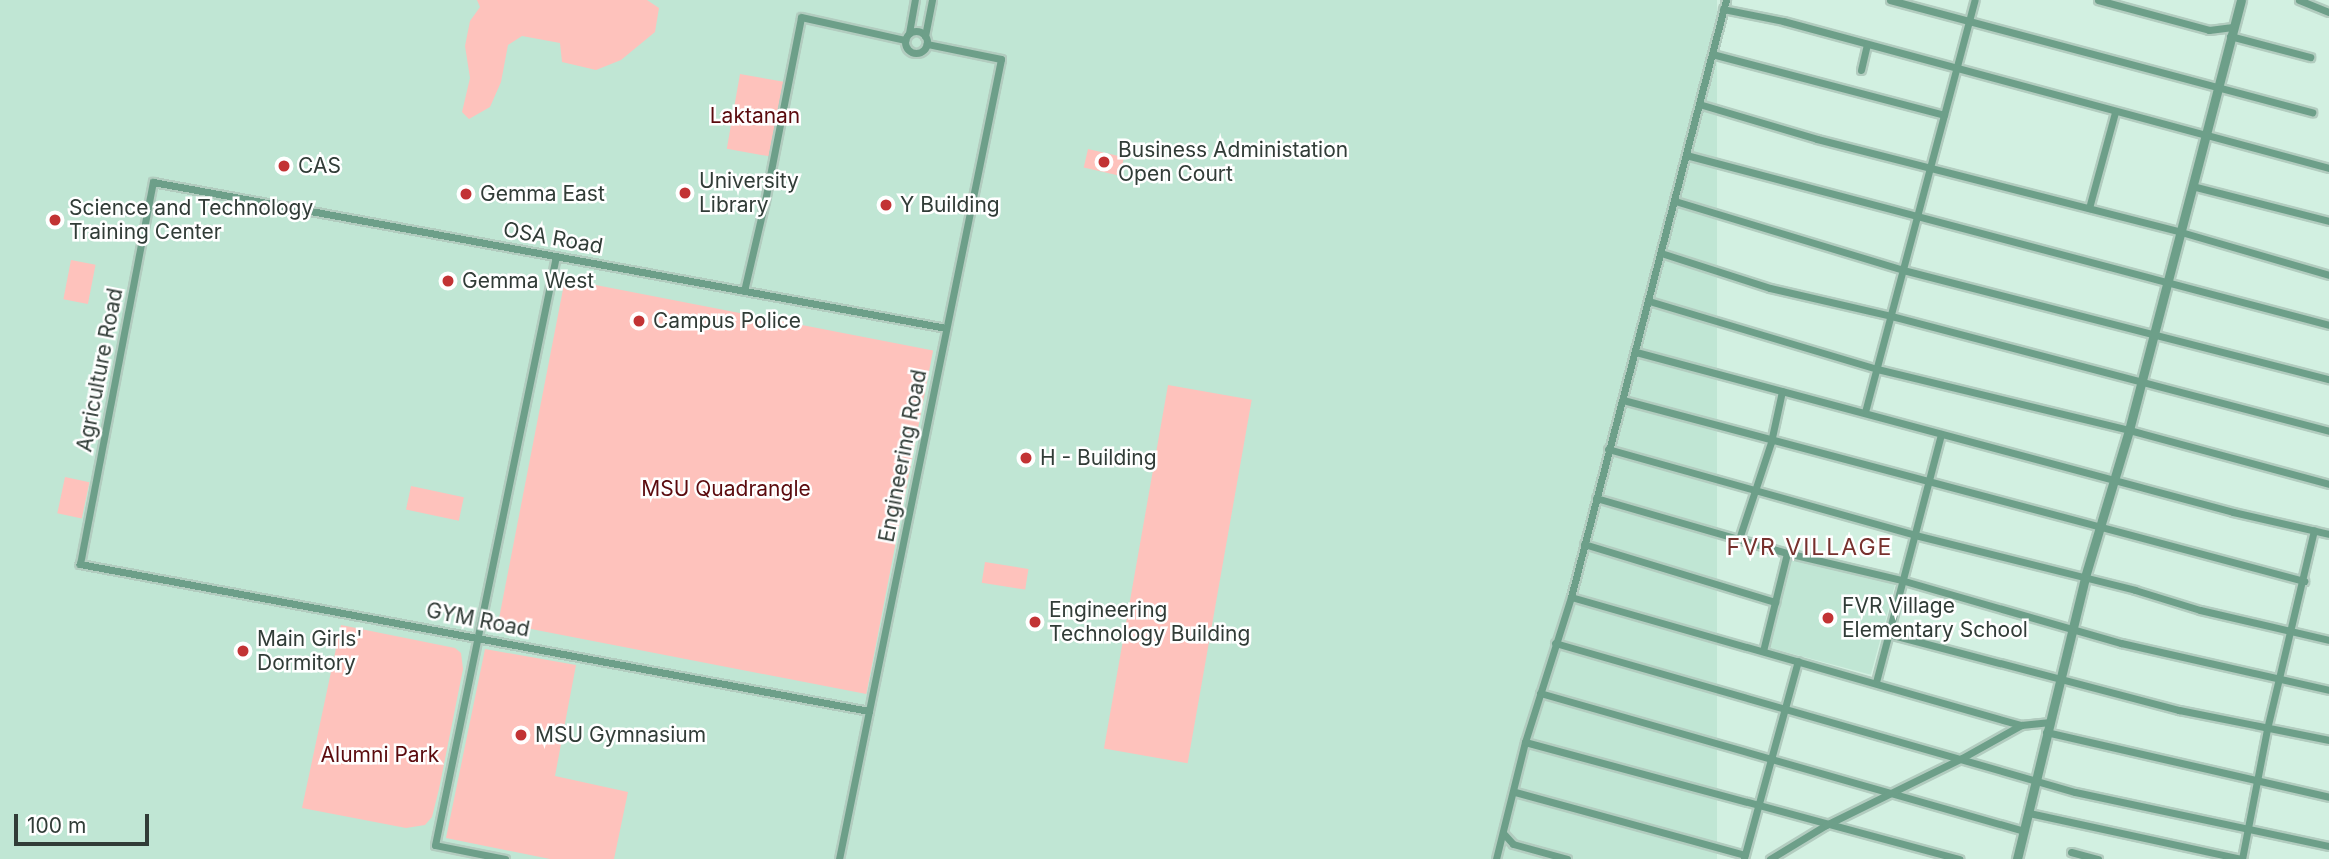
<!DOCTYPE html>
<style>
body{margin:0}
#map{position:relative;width:2329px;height:859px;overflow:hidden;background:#d2f0e1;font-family:Inter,sans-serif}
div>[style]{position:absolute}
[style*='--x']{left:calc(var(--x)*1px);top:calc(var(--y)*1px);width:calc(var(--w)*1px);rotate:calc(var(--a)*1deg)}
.built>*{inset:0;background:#c0e6d4;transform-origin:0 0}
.green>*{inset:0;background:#fec2bc;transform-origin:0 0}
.roads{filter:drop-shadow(2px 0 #b2ccbf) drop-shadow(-2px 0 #b2ccbf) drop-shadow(0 2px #b2ccbf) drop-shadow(0 -2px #b2ccbf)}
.minor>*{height:7px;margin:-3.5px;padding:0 3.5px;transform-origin:3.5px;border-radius:3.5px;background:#6d9f89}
.minor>.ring{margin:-3.5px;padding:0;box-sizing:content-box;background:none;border:7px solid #6d9f89;border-radius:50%}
.tertiary>*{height:9px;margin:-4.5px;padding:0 4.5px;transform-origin:4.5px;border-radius:4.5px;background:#6d9f89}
.dots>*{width:19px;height:19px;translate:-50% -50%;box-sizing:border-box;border:4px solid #fff;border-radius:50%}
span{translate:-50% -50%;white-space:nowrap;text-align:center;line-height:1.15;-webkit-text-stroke:5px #fff;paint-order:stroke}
.park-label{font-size:21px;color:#5b0b0e}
.poi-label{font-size:21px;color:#313c37}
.left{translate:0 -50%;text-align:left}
.street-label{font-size:21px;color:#313c37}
.neighbourhood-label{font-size:23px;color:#77312d;letter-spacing:2px}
.scale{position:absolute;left:14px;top:814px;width:135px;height:32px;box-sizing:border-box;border:4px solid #313c37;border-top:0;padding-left:9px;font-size:21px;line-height:24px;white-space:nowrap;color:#313c37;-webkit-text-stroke:5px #fff;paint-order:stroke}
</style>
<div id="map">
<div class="built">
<div style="left:0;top:0;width:1717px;height:859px"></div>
<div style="left:1787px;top:555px;width:112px;height:94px;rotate:15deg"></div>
</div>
<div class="green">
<div style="clip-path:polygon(477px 0,647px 0,659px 8px,655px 32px,621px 60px,596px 70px,562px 62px,560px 43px,522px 36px,508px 45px,501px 82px,490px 107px,469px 119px,462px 112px,470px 78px,465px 46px,470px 21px,480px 7px)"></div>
<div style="left:740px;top:74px;width:46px;height:76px;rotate:10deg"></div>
<div style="left:1088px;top:149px;width:37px;height:19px;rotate:13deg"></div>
<div style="left:71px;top:260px;width:25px;height:40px;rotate:11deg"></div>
<div style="left:565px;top:279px;width:375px;height:350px;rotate:11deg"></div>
<div style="left:1168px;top:385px;width:85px;height:369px;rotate:10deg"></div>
<div style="left:65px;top:477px;width:25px;height:37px;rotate:12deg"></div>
<div style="left:411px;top:486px;width:54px;height:24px;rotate:12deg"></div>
<div style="left:985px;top:562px;width:44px;height:21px;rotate:9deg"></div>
<div style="clip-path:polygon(341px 625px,455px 648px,461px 653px,463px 669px,439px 789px,432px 817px,425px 825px,406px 828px,302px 808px)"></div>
<div style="clip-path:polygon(485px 649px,576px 665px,555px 776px,628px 792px,614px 859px,550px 859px,446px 838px)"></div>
</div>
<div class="roads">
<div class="minor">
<div style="--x:1890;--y:0;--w:437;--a:14.9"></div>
<div style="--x:2098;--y:0;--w:115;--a:15.1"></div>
<div style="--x:2209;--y:30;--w:24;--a:-7"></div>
<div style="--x:2299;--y:0;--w:32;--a:22"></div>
<div style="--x:1723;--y:9;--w:61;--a:11.3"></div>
<div style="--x:1783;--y:21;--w:565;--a:15.07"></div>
<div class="ring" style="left:905px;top:31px;width:15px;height:15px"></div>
<div style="--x:909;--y:33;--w:34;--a:-80"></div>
<div style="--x:925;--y:36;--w:37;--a:-79"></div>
<div style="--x:2230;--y:36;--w:83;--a:14.7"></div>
<div style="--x:1712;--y:54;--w:240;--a:14.7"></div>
<div style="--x:1861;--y:70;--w:26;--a:-77"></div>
<div style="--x:1699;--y:104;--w:123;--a:16.5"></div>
<div style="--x:1817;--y:139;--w:376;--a:14.3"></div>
<div style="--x:2181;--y:232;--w:154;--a:16.2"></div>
<div style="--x:1686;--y:155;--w:665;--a:14.81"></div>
<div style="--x:2192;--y:186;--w:141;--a:14.3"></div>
<div style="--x:1675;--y:201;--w:238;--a:16.8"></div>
<div style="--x:1903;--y:270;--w:440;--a:14.4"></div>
<div style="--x:2089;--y:208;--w:99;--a:-74.8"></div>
<div style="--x:1661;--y:253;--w:114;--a:17.8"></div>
<div style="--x:1770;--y:288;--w:124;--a:13"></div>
<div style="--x:1891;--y:316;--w:453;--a:14.7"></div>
<div style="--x:744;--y:291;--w:92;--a:-76.9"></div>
<div style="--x:765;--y:201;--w:187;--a:-78.9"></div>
<div style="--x:801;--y:17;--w:107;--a:12.5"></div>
<div style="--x:1649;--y:301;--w:238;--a:16.6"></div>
<div style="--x:1877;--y:369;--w:259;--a:13.6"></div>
<div style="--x:2129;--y:430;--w:207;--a:15.1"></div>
<div style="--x:1636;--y:352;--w:618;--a:15"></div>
<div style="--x:2233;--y:512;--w:98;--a:12.9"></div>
<div style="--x:1623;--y:400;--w:705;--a:14.88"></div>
<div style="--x:1865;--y:412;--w:426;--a:-75.1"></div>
<div style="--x:1608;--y:449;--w:319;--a:15.6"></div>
<div style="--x:1915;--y:535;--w:227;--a:14"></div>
<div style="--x:2135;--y:590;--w:68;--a:17.1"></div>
<div style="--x:2200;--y:610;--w:132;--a:13.1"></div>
<div style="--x:1596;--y:498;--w:199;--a:16.1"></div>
<div style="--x:1787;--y:553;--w:117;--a:13.3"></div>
<div style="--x:1901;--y:580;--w:229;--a:16"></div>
<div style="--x:2121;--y:643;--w:213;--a:12.7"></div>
<div style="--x:1739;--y:539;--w:102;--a:-71.7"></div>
<div style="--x:1771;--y:442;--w:52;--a:-77.8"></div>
<div style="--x:1584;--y:544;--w:200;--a:16.9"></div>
<div style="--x:1571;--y:597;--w:468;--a:15.9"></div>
<div style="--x:2021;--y:725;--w:27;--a:-6"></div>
<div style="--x:1889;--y:634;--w:300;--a:14.7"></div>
<div style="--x:2179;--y:710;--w:153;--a:11.3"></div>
<div style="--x:1555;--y:643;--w:541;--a:15.99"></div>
<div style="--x:2075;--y:792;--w:260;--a:12"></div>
<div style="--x:1763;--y:651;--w:101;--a:-76.2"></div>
<div style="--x:1876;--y:682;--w:256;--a:-75.3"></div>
<div style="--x:1540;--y:693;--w:503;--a:15.91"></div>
<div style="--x:869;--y:711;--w:803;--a:-169.45"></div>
<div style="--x:80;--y:564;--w:389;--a:-79.2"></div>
<div style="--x:153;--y:182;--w:806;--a:10.43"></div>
<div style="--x:2046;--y:732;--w:290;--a:12.9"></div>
<div style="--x:1525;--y:742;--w:450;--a:15.1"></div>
<div style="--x:1515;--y:792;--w:238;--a:15.3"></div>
<div style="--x:2029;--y:813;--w:217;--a:12.2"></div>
<div style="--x:1504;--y:834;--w:13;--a:48"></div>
<div style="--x:1513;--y:844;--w:56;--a:15.5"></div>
<div style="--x:2071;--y:852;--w:28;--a:15"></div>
<div style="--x:1744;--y:858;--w:204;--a:-74.7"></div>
<div style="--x:505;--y:859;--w:71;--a:-168.7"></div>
<div style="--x:435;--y:845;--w:601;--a:-78.39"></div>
<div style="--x:839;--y:859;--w:816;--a:-78.55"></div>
<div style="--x:1001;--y:59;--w:76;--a:-168.5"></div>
<div style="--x:1496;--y:859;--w:121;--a:-76.1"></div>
<div style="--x:1525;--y:742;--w:152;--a:-72.4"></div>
<div style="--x:1571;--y:597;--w:617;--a:-75.45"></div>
<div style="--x:1770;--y:859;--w:66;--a:-31.3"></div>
<div style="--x:1826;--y:825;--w:152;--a:-26.2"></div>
<div style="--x:1962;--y:758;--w:68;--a:-29.2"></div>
<div style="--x:2242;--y:859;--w:132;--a:-79.1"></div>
<div style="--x:2267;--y:729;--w:204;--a:-76.7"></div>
</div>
<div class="tertiary">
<div style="--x:2017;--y:859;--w:290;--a:-76.4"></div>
<div style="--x:2085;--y:577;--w:153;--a:-73.3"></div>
<div style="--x:2129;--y:430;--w:444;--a:-75.4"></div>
</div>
</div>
<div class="dots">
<div style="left:1104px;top:162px;background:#c23334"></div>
<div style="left:284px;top:166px;background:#c23334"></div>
<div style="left:685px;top:193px;background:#c23334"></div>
<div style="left:466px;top:194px;background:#c23334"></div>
<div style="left:886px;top:205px;background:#c23334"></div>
<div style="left:55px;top:220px;background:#c23334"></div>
<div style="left:448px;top:281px;background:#c23334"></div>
<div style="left:639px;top:321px;background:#c23334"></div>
<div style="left:1026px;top:458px;background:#c23334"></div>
<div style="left:1828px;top:618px;background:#c23334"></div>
<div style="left:1035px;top:622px;background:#c23334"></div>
<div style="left:243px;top:651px;background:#c23334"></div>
<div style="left:521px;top:735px;background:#c23334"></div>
</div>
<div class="park-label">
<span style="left:755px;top:116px">Laktanan</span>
<span style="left:726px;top:489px">MSU Quadrangle</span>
<span style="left:380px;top:755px">Alumni Park</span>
</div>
<div class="poi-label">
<span class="left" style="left:1118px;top:162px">Business Administation<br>Open Court</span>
<span class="left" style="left:298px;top:166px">CAS</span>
<span class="left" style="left:699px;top:193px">University<br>Library</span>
<span class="left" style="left:480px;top:194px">Gemma East</span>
<span class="left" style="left:900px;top:205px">Y Building</span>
<span class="left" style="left:69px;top:220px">Science and Technology<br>Training Center</span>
<span class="left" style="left:462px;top:281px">Gemma West</span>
<span class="left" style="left:653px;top:321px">Campus Police</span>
<span class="left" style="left:1040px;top:458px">H - Building</span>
<span class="left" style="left:1842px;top:618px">FVR Village<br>Elementary School</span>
<span class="left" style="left:1049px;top:622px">Engineering<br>Technology Building</span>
<span class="left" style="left:257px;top:651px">Main Girls'<br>Dormitory</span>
<span class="left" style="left:535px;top:735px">MSU Gymnasium</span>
</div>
<div class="street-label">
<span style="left:553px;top:238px;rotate:10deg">OSA Road</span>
<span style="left:100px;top:370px;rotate:-79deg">Agriculture Road</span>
<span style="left:903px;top:456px;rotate:-79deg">Engineering Road</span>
<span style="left:478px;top:620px;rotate:11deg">GYM Road</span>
</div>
<div class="neighbourhood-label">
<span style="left:1810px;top:547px">FVR VILLAGE</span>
</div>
<div class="scale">100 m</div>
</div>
